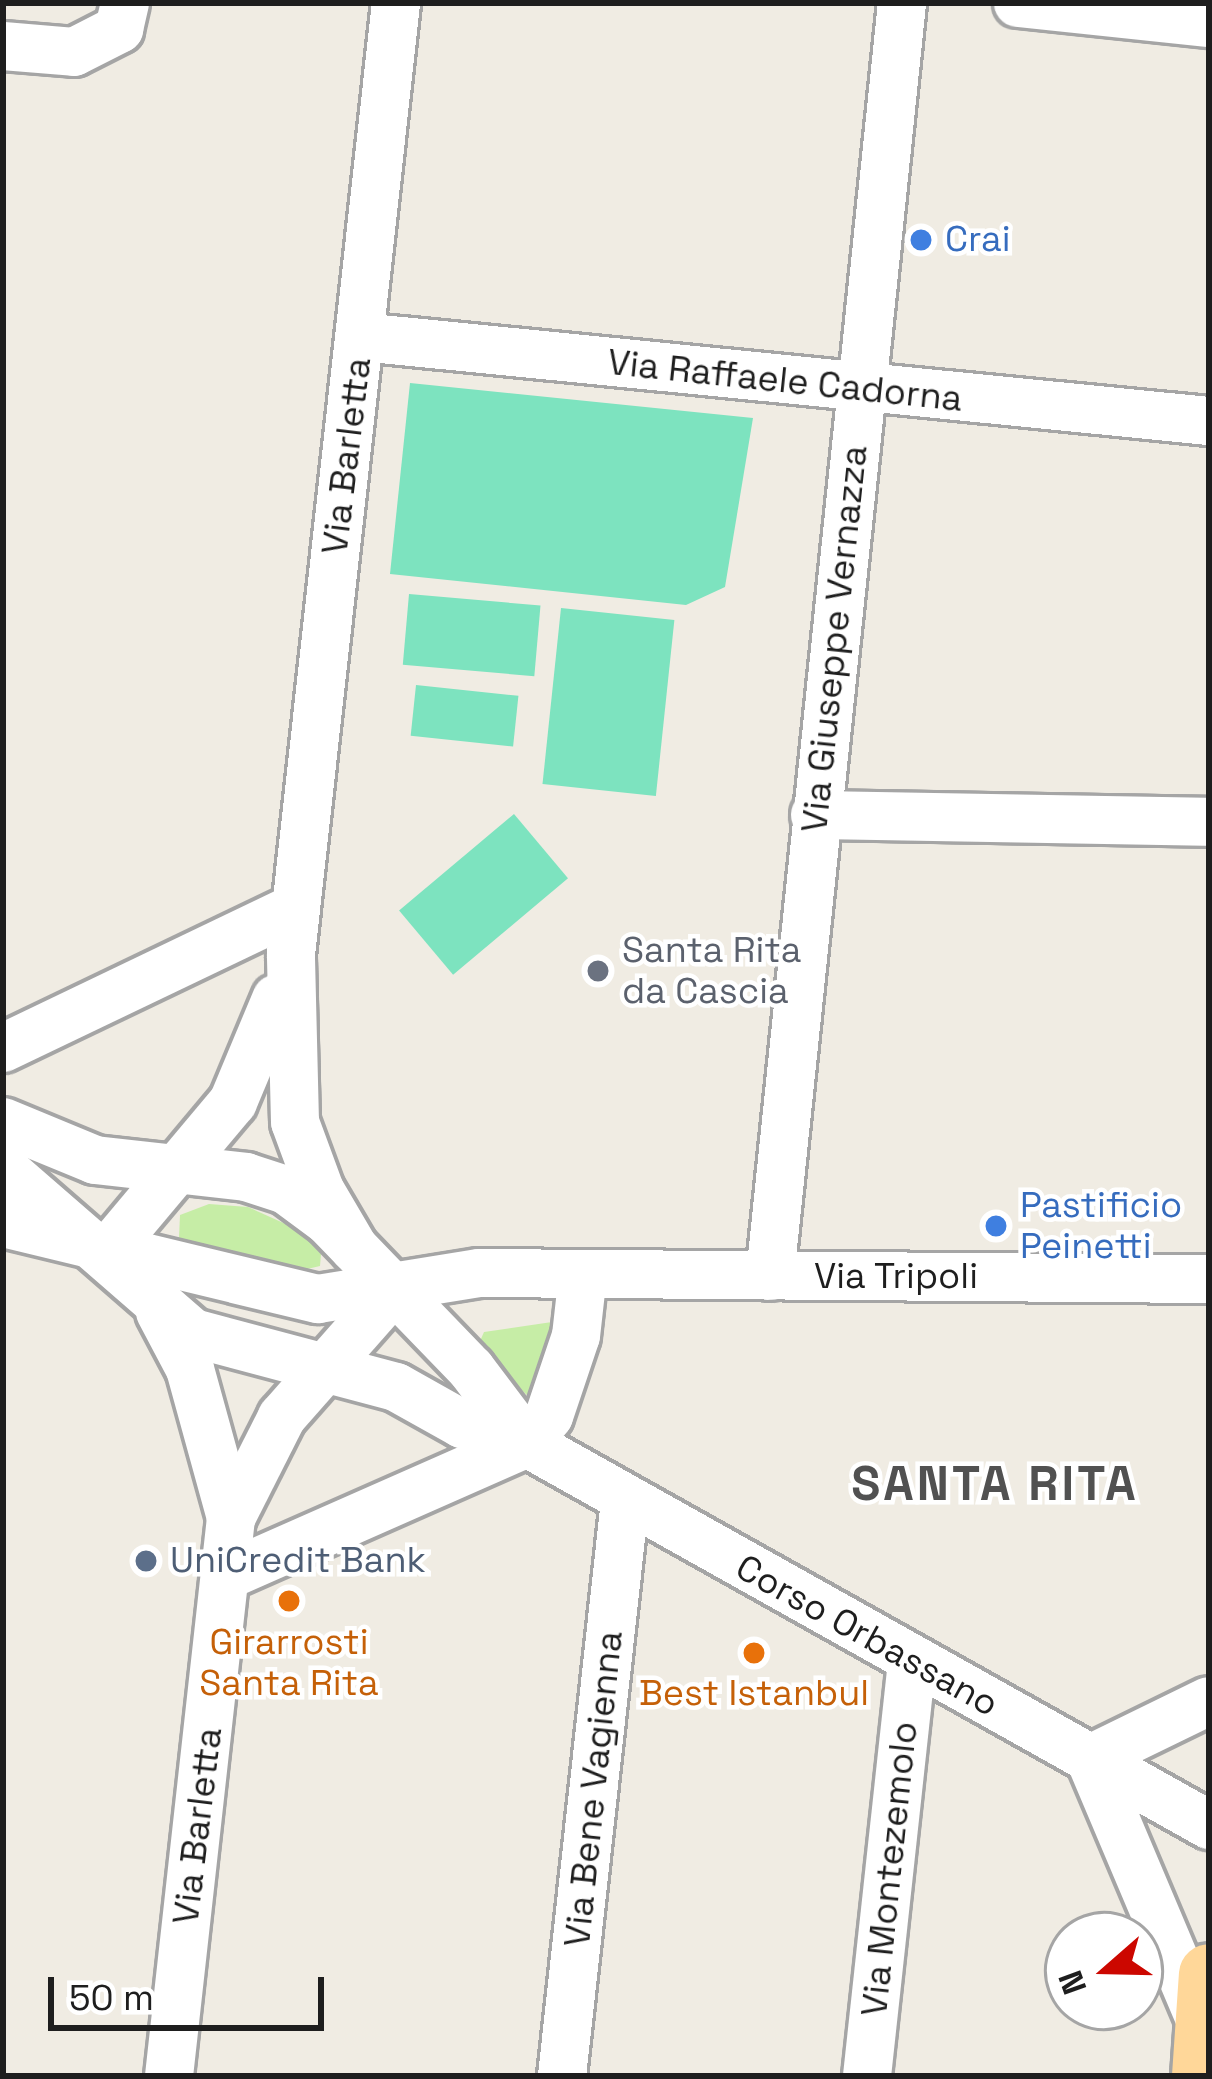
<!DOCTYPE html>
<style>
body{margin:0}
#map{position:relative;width:1212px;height:2079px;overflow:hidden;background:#f0ece3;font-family:"Space Grotesk",sans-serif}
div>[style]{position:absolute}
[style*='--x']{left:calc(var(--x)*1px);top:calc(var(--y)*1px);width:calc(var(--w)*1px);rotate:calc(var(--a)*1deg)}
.grass>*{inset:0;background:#c6eda6}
.pitch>*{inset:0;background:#7de3bf;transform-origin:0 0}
.roads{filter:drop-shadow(3px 0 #a5a5a5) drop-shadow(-3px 0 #a5a5a5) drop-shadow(0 3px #a5a5a5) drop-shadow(0 -3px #a5a5a5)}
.minor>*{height:48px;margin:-24px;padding:0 24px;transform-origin:24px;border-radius:24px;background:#fff}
.major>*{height:60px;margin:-30px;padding:0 30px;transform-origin:30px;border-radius:30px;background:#ffd799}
.dots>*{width:33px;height:33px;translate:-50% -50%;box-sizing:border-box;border:6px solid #fff;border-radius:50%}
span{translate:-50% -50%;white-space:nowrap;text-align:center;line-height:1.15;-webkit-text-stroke:9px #fff;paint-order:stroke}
.shop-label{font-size:36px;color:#366cbe}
.left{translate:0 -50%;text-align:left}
.street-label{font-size:36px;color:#1e1e1e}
.worship-label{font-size:36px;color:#5b616d}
.service-label{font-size:36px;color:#4e5e75}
.food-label{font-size:36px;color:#c56008}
.district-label{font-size:48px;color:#515151;font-weight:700;letter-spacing:3px}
.frame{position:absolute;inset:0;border:6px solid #1e1e1e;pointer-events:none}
.north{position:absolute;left:1044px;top:1911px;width:120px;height:120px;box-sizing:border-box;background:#fff;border:3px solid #a5a5a5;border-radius:50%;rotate:250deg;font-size:33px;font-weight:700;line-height:48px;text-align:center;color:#1e1e1e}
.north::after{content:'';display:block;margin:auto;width:42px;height:54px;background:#cc0700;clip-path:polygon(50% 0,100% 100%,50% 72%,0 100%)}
.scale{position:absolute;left:48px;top:1977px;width:276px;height:54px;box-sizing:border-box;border:6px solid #1e1e1e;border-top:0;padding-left:15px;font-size:36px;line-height:42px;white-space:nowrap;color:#1e1e1e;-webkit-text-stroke:9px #fff;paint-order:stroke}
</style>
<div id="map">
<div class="grass">
<div style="clip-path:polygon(209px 1204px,248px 1207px,299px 1230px,321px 1254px,320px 1266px,303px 1270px,179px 1238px,180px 1215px)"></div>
<div style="clip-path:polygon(552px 1322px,558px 1333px,542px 1392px,529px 1397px,477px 1348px,484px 1332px)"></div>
</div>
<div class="pitch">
<div style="clip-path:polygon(410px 383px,753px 418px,725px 587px,686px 605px,390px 574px)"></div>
<div style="left:409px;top:594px;width:132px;height:71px;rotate:5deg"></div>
<div style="left:561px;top:608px;width:114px;height:177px;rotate:6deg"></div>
<div style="left:416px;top:685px;width:103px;height:51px;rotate:6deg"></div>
<div style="left:514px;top:814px;width:84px;height:150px;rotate:50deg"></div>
</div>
<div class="roads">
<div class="minor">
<div style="--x:1018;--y:3;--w:192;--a:6"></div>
<div style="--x:3;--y:46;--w:71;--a:4.8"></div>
<div style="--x:74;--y:52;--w:51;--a:-27.1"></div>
<div style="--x:119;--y:29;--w:27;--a:-77"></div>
<div style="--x:361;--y:337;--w:852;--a:5.66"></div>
<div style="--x:815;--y:815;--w:394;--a:1"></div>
<div style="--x:3;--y:1048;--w:322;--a:-25.6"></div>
<div style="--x:3;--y:1122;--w:100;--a:22.4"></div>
<div style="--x:95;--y:1160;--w:152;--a:6.4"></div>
<div style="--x:246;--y:1177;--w:42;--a:18"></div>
<div style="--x:286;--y:1190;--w:52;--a:36.4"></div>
<div style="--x:328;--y:1221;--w:206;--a:46"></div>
<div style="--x:471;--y:1369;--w:93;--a:52.9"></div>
<div style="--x:3;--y:1168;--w:252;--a:41"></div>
<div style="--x:193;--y:1333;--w:210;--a:14.9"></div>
<div style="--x:396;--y:1387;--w:76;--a:29.3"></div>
<div style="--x:462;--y:1424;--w:68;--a:16.3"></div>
<div style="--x:527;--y:1443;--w:782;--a:29.25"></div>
<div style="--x:3;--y:1223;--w:324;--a:13.6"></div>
<div style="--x:318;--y:1299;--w:163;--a:-9.2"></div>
<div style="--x:479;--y:1273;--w:730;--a:0.47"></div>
<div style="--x:354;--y:1248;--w:67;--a:-120.4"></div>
<div style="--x:320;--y:1190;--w:72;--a:-110.2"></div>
<div style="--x:295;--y:1122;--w:168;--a:-91.4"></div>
<div style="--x:291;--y:954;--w:957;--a:-83.7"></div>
<div style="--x:108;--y:1251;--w:194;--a:-50"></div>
<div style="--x:233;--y:1102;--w:112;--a:-67.3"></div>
<div style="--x:770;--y:1276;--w:1280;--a:-84.08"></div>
<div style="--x:160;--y:1312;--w:64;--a:62.2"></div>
<div style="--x:190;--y:1369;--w:155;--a:74.6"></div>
<div style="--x:231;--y:1518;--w:561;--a:96.34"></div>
<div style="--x:231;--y:1518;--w:113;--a:-63.2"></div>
<div style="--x:282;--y:1417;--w:169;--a:-48.6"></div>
<div style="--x:228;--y:1575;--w:327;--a:-23.8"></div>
<div style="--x:527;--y:1443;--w:35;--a:-51"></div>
<div style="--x:549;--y:1416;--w:84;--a:-71.4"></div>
<div style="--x:576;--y:1336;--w:62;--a:-83.6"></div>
<div style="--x:1090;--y:1759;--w:295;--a:67.1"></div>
<div style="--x:1090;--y:1759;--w:132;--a:-26"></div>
<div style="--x:562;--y:2076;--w:578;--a:-83.75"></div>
<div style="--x:867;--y:2076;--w:416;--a:-83.8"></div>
</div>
<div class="major">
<div style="--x:1202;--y:2076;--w:102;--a:-86.1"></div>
</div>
</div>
<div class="dots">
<div style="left:921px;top:240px;background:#3f7fe0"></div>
<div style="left:598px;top:971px;background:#6b7280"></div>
<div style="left:996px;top:1226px;background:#3f7fe0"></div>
<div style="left:146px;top:1561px;background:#5c6f8a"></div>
<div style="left:289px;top:1601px;background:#e8710a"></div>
<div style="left:754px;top:1653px;background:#e8710a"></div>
</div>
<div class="shop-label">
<span class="left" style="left:945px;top:240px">Crai</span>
<span class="left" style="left:1020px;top:1226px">Pastificio<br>Peinetti</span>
</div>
<div class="street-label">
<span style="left:785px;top:381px;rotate:6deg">Via Raffaele Cadorna</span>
<span style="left:347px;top:456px;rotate:-83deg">Via Barletta</span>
<span style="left:835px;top:639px;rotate:-84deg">Via Giuseppe Vernazza</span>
<span style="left:896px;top:1277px">Via Tripoli</span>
<span style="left:867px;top:1636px;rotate:29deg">Corso Orbassano</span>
<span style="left:594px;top:1789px;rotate:-84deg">Via Bene Vagienna</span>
<span style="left:198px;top:1826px;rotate:-83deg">Via Barletta</span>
<span style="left:890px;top:1869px;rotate:-84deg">Via Montezemolo</span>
</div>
<div class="worship-label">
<span class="left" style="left:622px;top:971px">Santa Rita<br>da Cascia</span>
</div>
<div class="service-label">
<span class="left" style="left:170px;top:1561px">UniCredit Bank</span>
</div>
<div class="food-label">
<span style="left:289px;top:1663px">Girarrosti<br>Santa Rita</span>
<span style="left:754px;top:1694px">Best Istanbul</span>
</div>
<div class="district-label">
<span style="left:995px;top:1484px">SANTA RITA</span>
</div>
<div class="frame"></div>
<div class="north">N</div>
<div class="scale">50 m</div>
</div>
